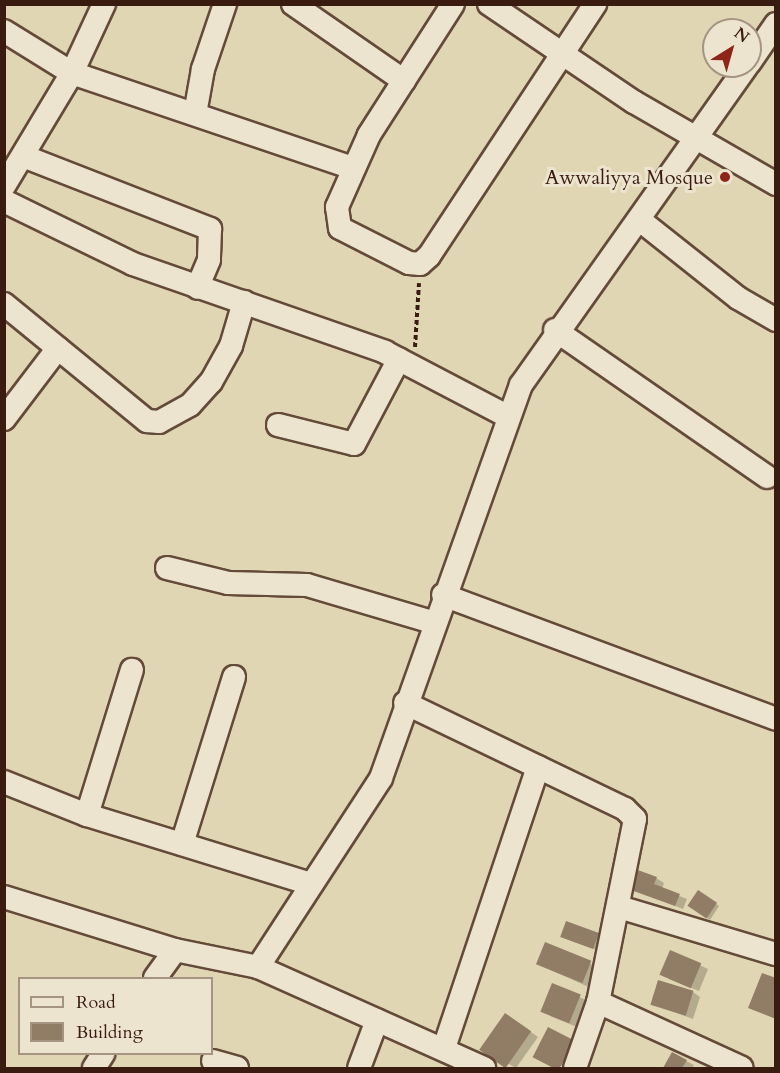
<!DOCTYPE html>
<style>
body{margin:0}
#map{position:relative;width:780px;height:1073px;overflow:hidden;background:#e1d6b3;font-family:Cardo,serif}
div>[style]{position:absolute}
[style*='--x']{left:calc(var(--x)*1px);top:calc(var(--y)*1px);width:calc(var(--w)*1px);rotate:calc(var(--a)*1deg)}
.shadow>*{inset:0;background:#0003;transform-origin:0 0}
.building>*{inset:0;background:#917c65;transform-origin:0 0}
.path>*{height:4px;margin-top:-2px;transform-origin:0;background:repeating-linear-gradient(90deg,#3a1b10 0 4.5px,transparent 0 7.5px)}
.roads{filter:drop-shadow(2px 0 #644a39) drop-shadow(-2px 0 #644a39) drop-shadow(0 2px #644a39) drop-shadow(0 -2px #644a39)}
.minor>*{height:22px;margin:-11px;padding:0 11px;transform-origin:11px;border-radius:11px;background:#ece4ce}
.dots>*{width:16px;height:16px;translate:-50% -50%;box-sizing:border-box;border:3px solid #ece4ce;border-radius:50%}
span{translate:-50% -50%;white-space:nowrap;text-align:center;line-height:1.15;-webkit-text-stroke:6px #ece4ce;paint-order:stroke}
.poi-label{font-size:20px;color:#3a1b10}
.right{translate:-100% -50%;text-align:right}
.frame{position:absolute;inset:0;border:6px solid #3a1b10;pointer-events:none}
.legend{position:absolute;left:18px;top:977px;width:195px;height:78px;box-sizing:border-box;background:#ece4ce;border:2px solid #a59482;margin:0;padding:8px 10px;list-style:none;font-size:18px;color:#3a1b10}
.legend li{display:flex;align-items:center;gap:12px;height:30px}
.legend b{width:30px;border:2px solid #a59482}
.north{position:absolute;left:702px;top:18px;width:60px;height:60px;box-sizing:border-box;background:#ece4ce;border:2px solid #a59482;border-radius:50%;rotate:37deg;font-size:16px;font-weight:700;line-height:24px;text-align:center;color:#3a1b10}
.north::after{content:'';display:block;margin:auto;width:21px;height:27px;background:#8f2418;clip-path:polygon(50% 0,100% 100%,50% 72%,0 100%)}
</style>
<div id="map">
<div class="shadow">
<div style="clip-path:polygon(656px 878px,664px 883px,662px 889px,687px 899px,683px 909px,630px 888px)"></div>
<div style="clip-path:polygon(702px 894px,719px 906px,710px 920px,689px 905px)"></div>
<div style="clip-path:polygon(599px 934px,606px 939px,602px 952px,563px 937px)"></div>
<div style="left:546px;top:944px;width:57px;height:22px;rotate:24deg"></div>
<div style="clip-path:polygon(671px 952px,708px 969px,699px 991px,669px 979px)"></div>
<div style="clip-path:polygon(553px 985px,588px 1001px,577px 1027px,550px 1016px)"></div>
<div style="clip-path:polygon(693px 992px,700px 997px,693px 1019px,652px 1004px)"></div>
<div style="clip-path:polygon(513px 1019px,538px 1037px,516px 1068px,482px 1049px)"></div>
<div style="clip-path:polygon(549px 1029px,580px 1046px,568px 1068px,535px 1057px)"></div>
<div style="clip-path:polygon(673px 1054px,694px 1065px,692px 1068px,665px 1068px)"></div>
</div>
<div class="building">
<div style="clip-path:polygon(635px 869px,657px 877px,654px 884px,680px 894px,675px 906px,628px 889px)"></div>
<div style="left:698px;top:890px;width:23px;height:19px;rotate:34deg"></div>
<div style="left:566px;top:921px;width:35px;height:17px;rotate:20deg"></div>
<div style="left:545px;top:942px;width:50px;height:24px;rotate:22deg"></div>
<div style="left:670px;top:950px;width:34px;height:27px;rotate:23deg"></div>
<div style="clip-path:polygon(762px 973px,776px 978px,776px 1019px,748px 1008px)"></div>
<div style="left:658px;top:980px;width:37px;height:26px;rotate:17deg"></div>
<div style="left:552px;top:983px;width:31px;height:31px;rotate:22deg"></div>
<div style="left:505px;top:1013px;width:32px;height:45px;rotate:35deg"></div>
<div style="left:548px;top:1027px;width:29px;height:34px;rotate:27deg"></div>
<div style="clip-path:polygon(672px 1052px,687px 1060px,682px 1068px,663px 1068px)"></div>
</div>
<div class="path">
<div style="--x:415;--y:347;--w:64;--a:-86.4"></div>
</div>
<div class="roads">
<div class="minor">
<div style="--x:104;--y:4;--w:76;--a:114.9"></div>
<div style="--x:72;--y:73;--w:296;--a:18.7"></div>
<div style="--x:293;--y:4;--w:135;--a:34.7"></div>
<div style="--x:453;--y:4;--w:156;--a:122.7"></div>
<div style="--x:369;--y:135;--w:79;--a:114"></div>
<div style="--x:337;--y:207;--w:21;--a:82"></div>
<div style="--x:340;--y:228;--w:77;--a:26.9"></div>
<div style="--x:409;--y:263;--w:11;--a:5"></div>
<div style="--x:420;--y:264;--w:12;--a:-42"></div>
<div style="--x:429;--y:256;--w:302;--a:-56.6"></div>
<div style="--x:489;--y:4;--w:175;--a:34.1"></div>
<div style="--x:634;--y:102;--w:164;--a:30"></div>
<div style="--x:4;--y:31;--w:80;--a:31.7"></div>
<div style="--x:72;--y:73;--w:132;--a:121"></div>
<div style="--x:750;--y:62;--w:46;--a:-55.6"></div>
<div style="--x:195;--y:114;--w:46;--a:-79.9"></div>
<div style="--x:203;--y:69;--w:69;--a:-71.3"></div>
<div style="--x:23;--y:156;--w:201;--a:21.3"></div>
<div style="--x:210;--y:229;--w:31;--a:92"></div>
<div style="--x:209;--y:260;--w:30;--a:113"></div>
<div style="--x:4;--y:201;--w:144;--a:26"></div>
<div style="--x:133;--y:264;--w:267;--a:19.2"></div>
<div style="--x:385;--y:352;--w:138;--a:27.7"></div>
<div style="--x:641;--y:221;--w:124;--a:38.4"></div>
<div style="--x:738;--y:298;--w:44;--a:30.1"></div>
<div style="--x:4;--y:304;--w:185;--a:39.3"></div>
<div style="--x:147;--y:421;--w:12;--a:5"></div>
<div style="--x:159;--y:422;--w:35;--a:-29"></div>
<div style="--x:190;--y:405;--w:31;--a:-48"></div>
<div style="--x:211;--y:382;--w:41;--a:-60.9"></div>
<div style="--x:231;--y:346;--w:46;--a:-73.5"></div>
<div style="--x:555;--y:330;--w:258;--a:34.7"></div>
<div style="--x:4;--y:419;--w:89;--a:-52.7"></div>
<div style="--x:278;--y:425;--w:78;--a:14"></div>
<div style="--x:354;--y:444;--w:96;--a:-62.1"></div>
<div style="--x:167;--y:568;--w:63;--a:13.8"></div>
<div style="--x:228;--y:583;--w:79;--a:1.5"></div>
<div style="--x:307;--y:585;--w:134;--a:16.5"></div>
<div style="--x:443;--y:595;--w:355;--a:20.4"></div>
<div style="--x:405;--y:703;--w:244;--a:25.7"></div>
<div style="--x:625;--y:809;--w:14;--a:45"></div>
<div style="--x:635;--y:819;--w:187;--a:101.4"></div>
<div style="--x:598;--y:1002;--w:70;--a:109.2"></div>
<div style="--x:4;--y:782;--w:89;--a:21.7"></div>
<div style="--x:87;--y:815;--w:231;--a:17.1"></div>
<div style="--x:87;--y:815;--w:152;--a:-72.8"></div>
<div style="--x:182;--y:844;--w:175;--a:-72.7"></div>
<div style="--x:4;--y:897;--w:179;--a:17.2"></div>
<div style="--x:175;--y:950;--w:85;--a:11.6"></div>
<div style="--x:258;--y:967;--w:248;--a:24.1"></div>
<div style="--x:619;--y:907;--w:164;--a:16.7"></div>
<div style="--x:258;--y:967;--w:225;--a:-56.9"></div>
<div style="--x:381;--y:778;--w:417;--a:-70.4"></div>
<div style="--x:521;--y:385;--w:391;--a:-54.7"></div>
<div style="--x:155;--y:978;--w:34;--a:-54"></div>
<div style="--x:598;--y:1002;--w:158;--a:24.6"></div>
<div style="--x:444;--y:1048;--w:296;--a:-71.5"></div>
<div style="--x:213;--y:1061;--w:25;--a:16"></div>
<div style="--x:94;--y:1068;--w:17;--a:-57"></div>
<div style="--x:359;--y:1068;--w:51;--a:-69.4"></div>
</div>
</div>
<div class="dots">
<div style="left:725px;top:177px;background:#8f2418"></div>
</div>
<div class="poi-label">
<span class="right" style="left:713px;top:177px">Awwaliyya Mosque</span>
</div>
<div class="frame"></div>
<ul class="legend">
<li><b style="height:8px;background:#ece4ce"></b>Road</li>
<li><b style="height:16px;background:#917c65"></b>Building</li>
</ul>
<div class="north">N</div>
</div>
